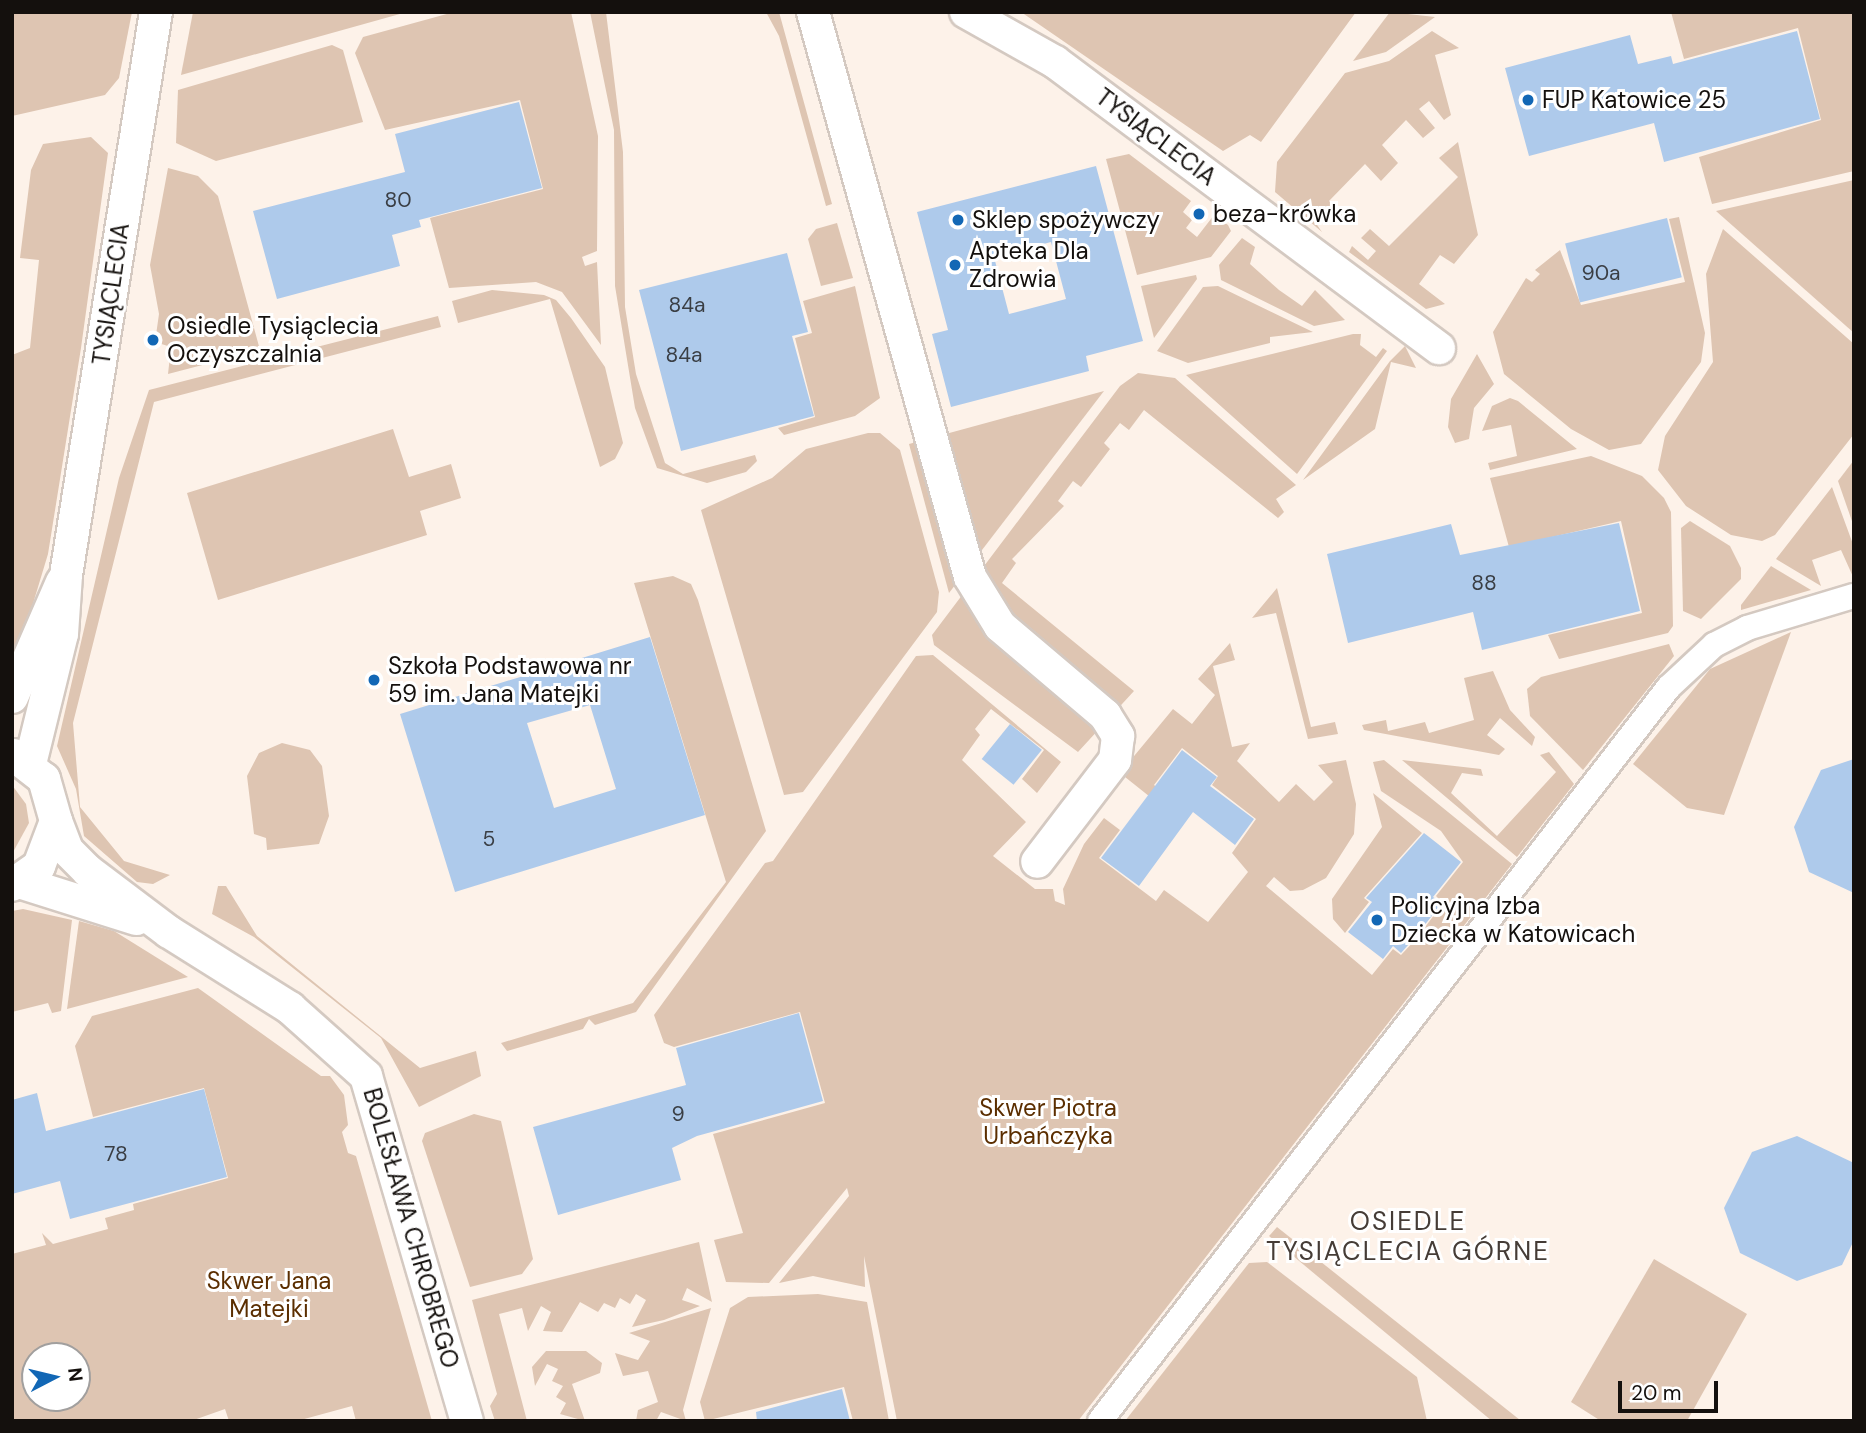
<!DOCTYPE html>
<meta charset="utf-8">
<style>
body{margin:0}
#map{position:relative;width:1866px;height:1433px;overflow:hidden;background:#fdf2e9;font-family:"DM Sans",sans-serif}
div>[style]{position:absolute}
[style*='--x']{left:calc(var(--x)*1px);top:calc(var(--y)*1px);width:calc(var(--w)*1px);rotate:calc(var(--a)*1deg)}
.green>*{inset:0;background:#dec5b2}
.building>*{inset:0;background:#aecaeb;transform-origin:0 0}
.roads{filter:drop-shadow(2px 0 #d4c9c1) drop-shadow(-2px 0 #d4c9c1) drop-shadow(0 2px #d4c9c1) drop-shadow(0 -2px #d4c9c1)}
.pedestrian>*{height:24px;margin:-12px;padding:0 12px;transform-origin:12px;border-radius:12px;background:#fff}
.minor>*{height:32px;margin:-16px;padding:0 16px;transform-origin:16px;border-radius:16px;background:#fff}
.dots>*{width:19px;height:19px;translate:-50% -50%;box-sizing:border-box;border:4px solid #fff;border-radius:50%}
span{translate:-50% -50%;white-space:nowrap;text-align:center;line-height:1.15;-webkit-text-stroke:6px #fff;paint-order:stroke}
.number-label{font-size:21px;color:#3a3e44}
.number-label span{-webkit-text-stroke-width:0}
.poi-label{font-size:24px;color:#14100d}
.left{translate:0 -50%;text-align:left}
.street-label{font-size:24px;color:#14100d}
.park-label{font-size:24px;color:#5b2e00}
.neighbourhood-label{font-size:26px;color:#453c36;letter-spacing:2px}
.frame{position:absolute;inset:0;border:14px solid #14100d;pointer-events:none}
.north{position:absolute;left:21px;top:1342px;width:70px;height:70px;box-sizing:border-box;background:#fff;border:2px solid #a19f9e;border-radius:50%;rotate:83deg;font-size:19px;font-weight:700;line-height:28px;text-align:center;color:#14100d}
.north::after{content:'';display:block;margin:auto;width:24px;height:32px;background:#1267b5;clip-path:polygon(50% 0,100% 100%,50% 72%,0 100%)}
.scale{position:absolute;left:1618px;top:1381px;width:100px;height:32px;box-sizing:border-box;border:4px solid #14100d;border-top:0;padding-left:9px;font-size:21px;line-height:24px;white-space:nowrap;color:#14100d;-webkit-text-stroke:5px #fff;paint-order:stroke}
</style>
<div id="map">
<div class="green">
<div style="clip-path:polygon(12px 12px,132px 12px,119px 78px,105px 95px,12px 116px)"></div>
<div style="clip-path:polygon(193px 12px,407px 12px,181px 75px)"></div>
<div style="clip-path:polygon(454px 12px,571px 12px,598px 136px,597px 251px,582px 257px,585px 266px,597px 262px,601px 345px,562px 292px,536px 282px,449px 288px,430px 218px,543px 189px,520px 100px,385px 130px,355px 53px,363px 37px)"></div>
<div style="clip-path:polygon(590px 12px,606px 12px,623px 152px,625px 307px,636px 374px,665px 463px,683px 474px,755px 455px,757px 461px,746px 472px,707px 483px,657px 468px,635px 408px,615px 286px,614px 130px)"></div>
<div style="clip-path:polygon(766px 12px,779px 12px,832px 204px,826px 206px,779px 36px)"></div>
<div style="clip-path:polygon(1021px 12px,1356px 12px,1261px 142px,1250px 135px,1223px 151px)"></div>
<div style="clip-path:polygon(1390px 12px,1435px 17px,1386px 52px,1353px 61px)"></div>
<div style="clip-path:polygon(1671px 12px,1854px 12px,1854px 171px,1712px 204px,1699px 157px,1821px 120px,1798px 28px,1684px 59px)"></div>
<div style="clip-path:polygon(1432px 31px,1459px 48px,1435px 55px,1451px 115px,1444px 120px,1429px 101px,1419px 109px,1435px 128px,1423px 138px,1406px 120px,1382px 145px,1398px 163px,1381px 181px,1365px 164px,1329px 201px,1345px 216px,1336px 223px,1319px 206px,1310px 215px,1322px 232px,1275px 192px,1277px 162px,1345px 73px,1389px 61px)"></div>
<div style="clip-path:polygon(332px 45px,343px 50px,363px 122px,216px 161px,176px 143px,178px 90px)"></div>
<div style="clip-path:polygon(91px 137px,108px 153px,81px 348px,48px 554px,12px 673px,12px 355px,30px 348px,39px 260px,20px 258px,31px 170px,43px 144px)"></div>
<div style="clip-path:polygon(1458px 142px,1478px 235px,1454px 264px,1440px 255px,1419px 284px,1445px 304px,1426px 309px,1349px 252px,1352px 246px,1368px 260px,1376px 251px,1361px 238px,1370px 229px,1389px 246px,1458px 177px,1439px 158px)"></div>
<div style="clip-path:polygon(1129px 154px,1191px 201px,1183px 212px,1192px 220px,1186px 228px,1197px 237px,1214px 215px,1228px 225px,1231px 231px,1211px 257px,1137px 275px,1106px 159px)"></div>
<div style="clip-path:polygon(168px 168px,198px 176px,218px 196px,260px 350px,168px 374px,171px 347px,155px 342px,159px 314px,150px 265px)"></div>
<div style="clip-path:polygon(1854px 180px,1854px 333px,1716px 211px)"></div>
<div style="clip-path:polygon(1679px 217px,1705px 333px,1701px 362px,1641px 444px,1609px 450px,1571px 429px,1504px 374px,1493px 332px,1526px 278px,1532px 282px,1540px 274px,1535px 270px,1560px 250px,1581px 305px,1685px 282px,1669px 219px)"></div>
<div style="clip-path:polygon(837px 223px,853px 278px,821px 286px,808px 239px,816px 229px)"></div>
<div style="clip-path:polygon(1723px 229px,1854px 344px,1854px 434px,1775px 535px,1762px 541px,1731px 535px,1686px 506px,1658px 470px,1665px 436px,1713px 362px,1706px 274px)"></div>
<div style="clip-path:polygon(1242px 238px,1255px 247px,1250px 264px,1279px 290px,1302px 306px,1315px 290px,1345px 320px,1314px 326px,1221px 280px,1219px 265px)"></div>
<div style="clip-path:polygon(1196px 275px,1197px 279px,1154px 338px,1141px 286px)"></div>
<div style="clip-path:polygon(855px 286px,880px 398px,855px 416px,784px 435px,778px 428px,815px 417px,795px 338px,812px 333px,803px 301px)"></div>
<div style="clip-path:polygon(1218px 286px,1313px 332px,1270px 337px,1270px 343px,1188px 363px,1157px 351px,1203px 287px)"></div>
<div style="clip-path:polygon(492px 290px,544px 295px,556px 300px,571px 318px,605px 367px,623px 443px,615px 459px,600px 467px,550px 299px,458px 323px,452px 301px)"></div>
<div style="clip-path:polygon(438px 316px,441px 327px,154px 402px,73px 723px,80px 807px,124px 861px,170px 875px,153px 884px,137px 882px,84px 836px,76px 789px,57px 746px,119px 478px,149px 390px)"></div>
<div style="clip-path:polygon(1353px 334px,1361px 334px,1360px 345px,1376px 357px,1383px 348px,1387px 351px,1297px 474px,1186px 375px)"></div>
<div style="clip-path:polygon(1405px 346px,1416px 368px,1391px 362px,1375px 429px,1303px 480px,1390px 361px)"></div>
<div style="clip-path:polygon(1477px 354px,1494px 384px,1474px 408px,1469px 439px,1455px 443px,1448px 427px,1451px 399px)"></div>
<div style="clip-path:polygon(1138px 373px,1175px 378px,1296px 485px,1276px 499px,1284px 512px,1278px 518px,1144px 410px,1129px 430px,1120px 423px,1104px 443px,1110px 449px,1081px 487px,1073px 481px,1058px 501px,1064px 506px,1012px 559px,1016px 563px,1002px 583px,1134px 691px,1078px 752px,934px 645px,932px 635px,1120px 386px)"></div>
<div style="clip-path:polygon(1104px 391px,949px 593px,909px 444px)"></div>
<div style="clip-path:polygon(1510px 398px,1518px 401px,1577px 449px,1490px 470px,1488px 463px,1517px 456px,1511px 425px,1482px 431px,1492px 406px)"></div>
<div style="clip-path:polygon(393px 429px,409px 477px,451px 464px,461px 498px,420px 511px,427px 535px,218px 600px,187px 493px)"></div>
<div style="clip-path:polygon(868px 433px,880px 433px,900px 450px,939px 592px,937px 612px,803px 792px,784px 795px,701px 510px,772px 478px,806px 449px)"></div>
<div style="clip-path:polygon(1591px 456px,1642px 476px,1664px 498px,1671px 512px,1673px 626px,1668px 633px,1559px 659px,1548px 635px,1642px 613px,1621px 521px,1509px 547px,1490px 478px)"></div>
<div style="clip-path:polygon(1854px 460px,1854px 527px,1838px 481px)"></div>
<div style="clip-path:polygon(1832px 487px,1854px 547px,1854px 579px,1841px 550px,1812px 560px,1821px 586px,1776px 559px)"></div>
<div style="clip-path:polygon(1690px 521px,1730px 546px,1741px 568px,1741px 579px,1701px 619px,1683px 611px,1681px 528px)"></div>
<div style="clip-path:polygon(1771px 566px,1811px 590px,1741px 610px,1741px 605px)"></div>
<div style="clip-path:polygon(673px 576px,691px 584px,698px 600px,766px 831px,636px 1012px,595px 1025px,589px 1019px,583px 1029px,507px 1051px,501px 1043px,633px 1003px,726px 882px,634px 583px)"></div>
<div style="clip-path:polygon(1277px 588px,1311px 727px,1335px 722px,1338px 734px,1308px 739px,1276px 613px,1252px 618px)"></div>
<div style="clip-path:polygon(1791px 632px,1724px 815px,1687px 808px,1633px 764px,1710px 669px)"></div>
<div style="clip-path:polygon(1230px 643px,1235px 660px,1213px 666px,1232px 747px,1250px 743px,1237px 761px,1279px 802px,1296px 784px,1314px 801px,1333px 782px,1318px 765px,1346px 760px,1356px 804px,1354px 834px,1326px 878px,1303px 890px,1290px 891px,1274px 877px,1266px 886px,1372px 975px,1393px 949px,1401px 955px,1417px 938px,1443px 903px,1436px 896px,1463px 862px,1441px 831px,1381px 791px,1373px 762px,1384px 760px,1512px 864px,1078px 1421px,897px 1421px,864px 1256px,865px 1287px,813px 1276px,779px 1283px,849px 1196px,847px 1188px,769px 1283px,726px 1282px,714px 1240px,743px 1233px,713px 1134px,825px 1103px,800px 1012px,674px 1047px,664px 1043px,654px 1015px,765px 863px,773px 861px,916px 656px,933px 655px,1061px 762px,1037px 793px,1022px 779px,1044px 750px,991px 709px,975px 729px,980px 735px,962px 760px,1026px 822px,993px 856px,1035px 889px,1053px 889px,1055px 901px,1065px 905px,1063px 889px,1084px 844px,1104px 818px,1120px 830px,1099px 858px,1156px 901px,1164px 890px,1208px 922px,1248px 872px,1232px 853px,1256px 819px,1212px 785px,1218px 776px,1182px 748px,1154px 785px,1191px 813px,1174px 816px,1120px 773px,1173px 709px,1192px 724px,1215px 695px,1198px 679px)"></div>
<div style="clip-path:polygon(1669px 644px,1674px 656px,1583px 770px,1530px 716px,1527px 689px,1541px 677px)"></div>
<div style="clip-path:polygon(1493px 671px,1510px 710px,1535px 737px,1532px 746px,1500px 718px,1487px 735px,1505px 749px,1499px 755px,1364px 730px,1362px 725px,1386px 720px,1388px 731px,1425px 722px,1429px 733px,1474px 720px,1464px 678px)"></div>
<div style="clip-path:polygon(282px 743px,310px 750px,322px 766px,329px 816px,319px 844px,267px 850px,266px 838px,254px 834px,247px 776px,259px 753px)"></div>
<div style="clip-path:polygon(1549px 752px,1574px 784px,1517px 857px,1402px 760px,1481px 769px,1483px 776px,1462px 773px,1451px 793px,1497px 836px,1556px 772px,1540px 755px)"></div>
<div style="clip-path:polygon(12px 785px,26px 804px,29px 823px,12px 854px)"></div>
<div style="clip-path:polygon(1373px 793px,1422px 833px,1364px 898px,1369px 902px,1345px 933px,1333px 919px,1332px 899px,1382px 827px)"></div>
<div style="clip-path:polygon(218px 886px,226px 886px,257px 936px,420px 1068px,476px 1051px,481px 1076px,419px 1107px,381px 1038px,254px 937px,212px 914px)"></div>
<div style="clip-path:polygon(23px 909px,72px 920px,61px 1011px,52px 1013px,48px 1003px,12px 1012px,12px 911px)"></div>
<div style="clip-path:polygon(79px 921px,114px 931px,188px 977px,67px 1009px)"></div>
<div style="clip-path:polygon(evenodd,198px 988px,321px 1076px,330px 1076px,344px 1095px,348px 1125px,342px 1132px,348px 1153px,356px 1156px,432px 1421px,356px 1421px,352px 1406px,297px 1421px,229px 1421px,225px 1409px,191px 1421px,12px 1421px,12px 1254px,46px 1245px,42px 1233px,53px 1244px,108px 1229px,105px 1218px,134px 1210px,133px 1204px,228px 1178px,204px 1088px,93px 1117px,75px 1046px,92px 1016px,198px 988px,77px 1356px,77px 1398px,35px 1398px,35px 1356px,77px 1356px)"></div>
<div style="clip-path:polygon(474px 1114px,501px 1121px,533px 1259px,522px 1274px,470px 1287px,422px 1141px,425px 1133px)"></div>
<div style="clip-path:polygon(1277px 1227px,1520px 1420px,1520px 1421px,1492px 1421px,1269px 1236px)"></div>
<div style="clip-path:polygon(699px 1242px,712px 1302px,687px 1288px,682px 1300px,700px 1306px,664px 1320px,632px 1327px,646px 1300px,636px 1294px,630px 1304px,620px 1298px,615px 1308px,604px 1303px,598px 1312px,580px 1302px,562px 1332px,543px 1331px,551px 1312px,541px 1306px,528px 1331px,522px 1308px,499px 1314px,527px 1421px,495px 1421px,490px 1406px,497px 1394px,472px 1300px)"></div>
<div style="clip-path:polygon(1654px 1259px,1747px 1314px,1687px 1421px,1601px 1421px,1571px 1402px)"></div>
<div style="clip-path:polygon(1267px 1262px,1417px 1377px,1427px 1421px,1125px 1421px,1249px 1263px)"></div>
<div style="clip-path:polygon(818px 1294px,867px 1302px,889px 1421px,853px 1421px,844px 1387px,705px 1421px,700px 1402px,730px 1308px,748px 1297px)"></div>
<div style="clip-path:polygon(711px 1308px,683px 1410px,686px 1421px,661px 1412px,656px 1421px,636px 1421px,638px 1410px,658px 1402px,648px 1371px,623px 1376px,615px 1353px,638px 1360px,650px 1341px,629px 1333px)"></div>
<div style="clip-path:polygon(546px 1351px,586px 1351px,602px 1363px,600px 1373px,572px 1384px,585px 1421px,560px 1414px,566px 1403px,556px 1397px,563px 1386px,552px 1381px,558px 1369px,547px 1364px,535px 1386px,532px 1367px)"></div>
</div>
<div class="building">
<div style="clip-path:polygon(1797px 31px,1820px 119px,1664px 162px,1654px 123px,1529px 156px,1505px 68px,1630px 35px,1638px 64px,1671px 56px,1673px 64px)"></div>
<div style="clip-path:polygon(519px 102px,542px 188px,419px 220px,421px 227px,392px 235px,400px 266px,277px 299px,253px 211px,405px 172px,395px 134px)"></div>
<div style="clip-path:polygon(evenodd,1096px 166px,1143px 341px,1086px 356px,1089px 371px,951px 407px,932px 334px,948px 330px,917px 212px,1096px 166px,1051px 242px,1066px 299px,1009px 314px,994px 257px,1051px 242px)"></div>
<div style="left:1667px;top:218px;width:61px;height:105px;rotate:76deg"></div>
<div style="clip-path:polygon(787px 253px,808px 332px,792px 336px,814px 416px,681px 451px,639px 290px)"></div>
<div style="clip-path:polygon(1619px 523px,1640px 611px,1482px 650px,1473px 612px,1348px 643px,1327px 554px,1451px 524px,1460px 555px)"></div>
<div style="clip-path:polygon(evenodd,650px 637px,705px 815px,455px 892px,400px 714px,650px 637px,590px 705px,616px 789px,554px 808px,527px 723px,590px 705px)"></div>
<div style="left:1010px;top:724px;width:41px;height:45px;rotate:39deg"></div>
<div style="clip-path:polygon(1182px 750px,1217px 777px,1210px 786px,1254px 819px,1235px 845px,1193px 812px,1139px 886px,1101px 858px)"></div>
<div style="clip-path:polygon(1854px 759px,1854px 893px,1809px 872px,1794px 827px,1821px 770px)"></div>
<div style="clip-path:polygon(1424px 833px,1461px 862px,1433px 897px,1442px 903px,1416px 936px,1401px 953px,1393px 946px,1383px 959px,1348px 932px,1372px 902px,1366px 898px)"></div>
<div style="clip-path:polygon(799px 1013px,823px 1101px,697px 1136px,672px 1148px,681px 1180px,558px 1215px,533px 1127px,686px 1085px,676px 1048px)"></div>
<div style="clip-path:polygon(204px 1089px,227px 1177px,70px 1219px,60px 1181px,12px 1194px,12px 1100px,37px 1093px,46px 1131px)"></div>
<div style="clip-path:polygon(1797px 1136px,1854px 1163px,1854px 1240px,1842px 1265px,1797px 1281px,1740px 1253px,1724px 1208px,1752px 1152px)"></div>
<div style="clip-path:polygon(842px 1389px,850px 1421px,757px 1421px,756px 1412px)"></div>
</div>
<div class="roads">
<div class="pedestrian">
<div style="--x:1100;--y:1421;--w:929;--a:-52.22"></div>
<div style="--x:1669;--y:687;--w:62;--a:-43"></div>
<div style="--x:1714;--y:645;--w:37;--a:-27"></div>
<div style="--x:1747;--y:628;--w:112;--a:-16.7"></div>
</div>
<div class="minor">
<div style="--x:813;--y:12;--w:586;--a:74.47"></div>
<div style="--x:970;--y:577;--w:57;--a:58.5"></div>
<div style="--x:1000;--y:626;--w:138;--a:40.3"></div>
<div style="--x:1105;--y:715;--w:25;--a:58"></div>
<div style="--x:1118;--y:736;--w:24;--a:97"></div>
<div style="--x:1115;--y:760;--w:128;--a:127.4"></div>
<div style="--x:966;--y:12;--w:102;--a:29.3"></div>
<div style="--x:1055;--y:62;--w:479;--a:36.7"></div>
<div style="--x:12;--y:697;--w:125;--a:-66.5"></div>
<div style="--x:30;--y:764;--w:134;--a:-76.2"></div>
<div style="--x:62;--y:634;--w:59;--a:-86.1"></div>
<div style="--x:66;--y:575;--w:570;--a:-80.92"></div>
<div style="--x:56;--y:821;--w:31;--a:69"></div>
<div style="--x:67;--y:850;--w:30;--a:45"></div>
<div style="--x:88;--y:871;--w:101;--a:37"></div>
<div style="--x:169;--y:932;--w:143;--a:32.1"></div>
<div style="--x:290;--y:1008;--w:102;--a:41.8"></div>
<div style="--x:366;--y:1076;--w:359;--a:73.7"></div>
<div style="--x:19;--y:882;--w:123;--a:17.5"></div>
<div style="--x:12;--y:885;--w:33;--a:-35"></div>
<div style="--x:39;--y:866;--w:48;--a:-69.3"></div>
<div style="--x:56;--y:821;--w:44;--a:-105.9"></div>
<div style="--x:44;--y:779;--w:39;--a:-142"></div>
</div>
</div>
<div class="dots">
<div style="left:1528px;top:100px;background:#1267b5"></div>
<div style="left:1199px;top:214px;background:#1267b5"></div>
<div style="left:958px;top:220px;background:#1267b5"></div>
<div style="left:955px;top:265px;background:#1267b5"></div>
<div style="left:153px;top:340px;background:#1267b5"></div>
<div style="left:374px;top:680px;background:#1267b5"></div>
<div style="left:1377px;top:920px;background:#1267b5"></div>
</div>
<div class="number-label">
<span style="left:398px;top:200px">80</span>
<span style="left:1601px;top:273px">90a</span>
<span style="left:687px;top:305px">84a</span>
<span style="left:684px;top:355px">84a</span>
<span style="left:1484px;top:583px">88</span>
<span style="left:489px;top:839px">5</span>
<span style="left:678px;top:1114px">9</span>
<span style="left:116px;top:1154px">78</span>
</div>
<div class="poi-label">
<span class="left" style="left:1542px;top:100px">FUP Katowice 25</span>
<span class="left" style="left:1213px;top:214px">beza-krówka</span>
<span class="left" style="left:972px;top:220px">Sklep spożywczy</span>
<span class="left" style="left:969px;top:265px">Apteka Dla<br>Zdrowia</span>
<span class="left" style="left:167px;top:340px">Osiedle Tysiąclecia<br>Oczyszczalnia</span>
<span class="left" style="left:388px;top:680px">Szkoła Podstawowa nr<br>59 im. Jana Matejki</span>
<span class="left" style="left:1391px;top:920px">Policyjna Izba<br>Dziecka w Katowicach</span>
</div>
<div class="street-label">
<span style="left:1156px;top:137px;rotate:37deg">TYSIĄCLECIA</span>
<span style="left:111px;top:294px;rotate:-82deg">TYSIĄCLECIA</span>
<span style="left:411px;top:1228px;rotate:74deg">BOLESŁAWA CHROBREGO</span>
</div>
<div class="park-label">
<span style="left:1048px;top:1122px">Skwer Piotra<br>Urbańczyka</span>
<span style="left:269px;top:1295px">Skwer Jana<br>Matejki</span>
</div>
<div class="neighbourhood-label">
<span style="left:1408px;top:1237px">OSIEDLE<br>TYSIĄCLECIA GÓRNE</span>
</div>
<div class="frame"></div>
<div class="north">N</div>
<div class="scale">20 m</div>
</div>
